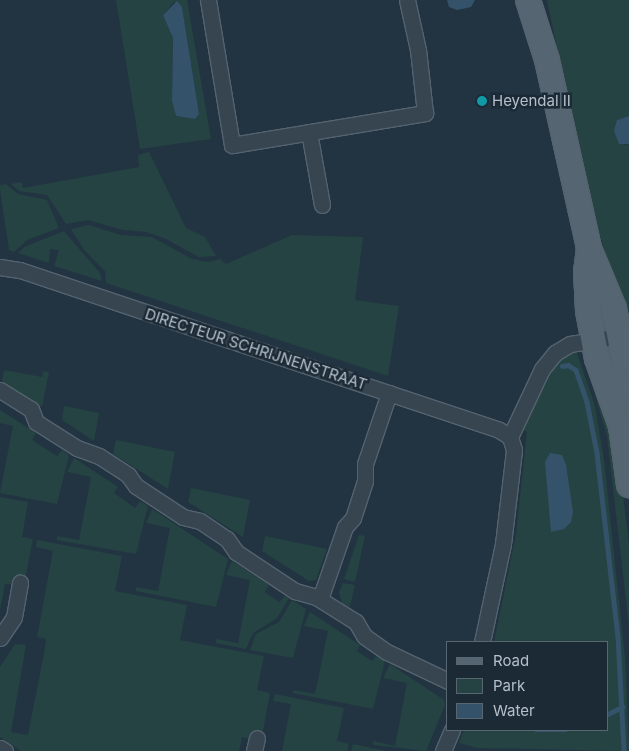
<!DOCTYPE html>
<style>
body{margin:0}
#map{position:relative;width:629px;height:751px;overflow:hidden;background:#223442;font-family:Inter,sans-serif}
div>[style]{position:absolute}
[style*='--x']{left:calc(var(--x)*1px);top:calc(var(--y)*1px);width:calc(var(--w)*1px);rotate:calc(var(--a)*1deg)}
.green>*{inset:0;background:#244342}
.water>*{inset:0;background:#34536a}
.stream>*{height:4.5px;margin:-2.25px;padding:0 2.25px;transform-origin:2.25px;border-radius:2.25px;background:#34536a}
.roads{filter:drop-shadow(1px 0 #55636f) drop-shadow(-1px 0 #55636f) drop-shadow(0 1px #55636f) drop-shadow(0 -1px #55636f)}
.minor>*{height:15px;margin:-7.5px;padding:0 7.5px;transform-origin:7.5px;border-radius:7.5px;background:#374551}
.primary>*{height:24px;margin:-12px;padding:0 12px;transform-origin:12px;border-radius:12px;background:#556571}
.dots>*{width:14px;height:14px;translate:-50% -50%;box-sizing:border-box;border:2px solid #1c2a36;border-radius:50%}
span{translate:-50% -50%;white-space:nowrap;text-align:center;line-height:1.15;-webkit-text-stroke:5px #1c2a36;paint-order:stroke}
.poi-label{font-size:15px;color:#b3c0cc}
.left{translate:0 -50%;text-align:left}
.street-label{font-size:15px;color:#b3c0cc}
.legend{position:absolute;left:446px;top:641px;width:162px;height:90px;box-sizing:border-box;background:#1c2a36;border:1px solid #586672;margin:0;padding:6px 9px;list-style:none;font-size:15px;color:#b3c0cc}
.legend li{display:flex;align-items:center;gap:10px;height:25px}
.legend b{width:25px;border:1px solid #586672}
</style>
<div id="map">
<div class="green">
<div style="clip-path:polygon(evenodd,116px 0,187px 0,211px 139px,140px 149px,116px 0,174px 2px,182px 7px,199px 114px,195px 119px,176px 116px,172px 101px,173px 38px,163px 15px,174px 2px)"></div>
<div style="clip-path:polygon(547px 0,629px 0,629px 116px,617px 120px,625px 145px,629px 144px,629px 331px,587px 193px)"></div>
<div style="clip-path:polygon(149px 152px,186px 228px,205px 237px,216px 256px,199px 257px,164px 238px,146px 232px,123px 230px,88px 220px,66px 224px,47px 195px,19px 191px,11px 184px,22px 182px,23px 188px,139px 167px,138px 155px)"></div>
<div style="clip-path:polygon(6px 184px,18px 194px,47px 200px,59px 228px,27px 240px,14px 252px,9px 250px,0 189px,0 185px)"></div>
<div style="clip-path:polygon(89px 225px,121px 235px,152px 237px,192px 259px,208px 262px,220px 259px,226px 264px,292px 235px,363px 237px,355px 300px,399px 306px,388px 376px,106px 283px,105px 271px,84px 250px,71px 229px)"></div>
<div style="clip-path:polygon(64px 231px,100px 273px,102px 281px,54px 266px,59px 250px,50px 249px,49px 263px,18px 253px,24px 247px)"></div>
<div style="clip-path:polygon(591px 346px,619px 463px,629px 544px,629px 627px,607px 436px,581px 347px)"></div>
<div style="clip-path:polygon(573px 350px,577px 353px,595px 406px,604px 460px,625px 658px,629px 751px,477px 748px,459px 743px,464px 730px,608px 730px,608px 642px,494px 642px,516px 534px,527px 432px,523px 430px,552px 363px)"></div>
<div style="clip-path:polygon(4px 370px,42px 377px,43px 371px,49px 372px,42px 407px,2px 381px)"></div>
<div style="clip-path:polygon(64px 406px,99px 413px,94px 441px,62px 420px)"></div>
<div style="clip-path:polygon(0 410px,36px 433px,32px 440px,57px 456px,62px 450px,69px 455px,57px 504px,0 493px,13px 426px,0 423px)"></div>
<div style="clip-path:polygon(116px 440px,175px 452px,168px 489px,113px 454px)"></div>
<div style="clip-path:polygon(74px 458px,118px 487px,114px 493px,135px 508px,140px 501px,148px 506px,136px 554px,57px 540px,57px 536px,79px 540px,91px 477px,67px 472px)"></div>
<div style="clip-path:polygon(191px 488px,250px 500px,243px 537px,188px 502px)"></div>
<div style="clip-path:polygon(0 497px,28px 502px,22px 537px,33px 539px,24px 584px,5px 584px,0 610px)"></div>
<div style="clip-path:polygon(152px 509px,228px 559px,216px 607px,136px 591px,136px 587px,158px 591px,170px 528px,146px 523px)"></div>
<div style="clip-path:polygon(359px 535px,365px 536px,355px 582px,344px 579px)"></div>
<div style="clip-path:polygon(265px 536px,327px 549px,316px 580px,309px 581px,262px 551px)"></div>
<div style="clip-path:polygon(37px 540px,122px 556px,115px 591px,187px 605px,180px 640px,264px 656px,257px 690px,270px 693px,262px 736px,251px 739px,242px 737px,239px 751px,21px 751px,0 737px,0 667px,15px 644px,26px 645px,11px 732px,28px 735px,45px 648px,46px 639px,37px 637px,53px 551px,36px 547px)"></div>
<div style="clip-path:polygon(232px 561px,269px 585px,265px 592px,279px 602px,285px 596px,289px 598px,277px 618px,253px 633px,246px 649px,216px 643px,216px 639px,238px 643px,250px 580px,226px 575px)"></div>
<div style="clip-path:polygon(343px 583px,355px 585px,350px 607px,342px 603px,339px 592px)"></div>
<div style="clip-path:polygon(292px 600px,306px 609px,293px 658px,250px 650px,256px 634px,279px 622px)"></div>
<div style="clip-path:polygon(310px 612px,360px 645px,357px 651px,372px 661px,377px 655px,385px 661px,373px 709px,293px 693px,293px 690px,315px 694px,328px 631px,304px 626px)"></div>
<div style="clip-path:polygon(390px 664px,444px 700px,445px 705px,426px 751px,373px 745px,373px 741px,395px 746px,407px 683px,383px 678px)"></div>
<div style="clip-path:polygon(275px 694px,344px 708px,337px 741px,349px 744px,347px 751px,282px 751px,291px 704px,273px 701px)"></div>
<div style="clip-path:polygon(353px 744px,386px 751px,351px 751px)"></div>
</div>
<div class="water">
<div style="clip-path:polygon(447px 0,475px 0,471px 7px,457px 10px,449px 7px)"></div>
<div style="clip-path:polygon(177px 1px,182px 7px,199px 114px,195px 119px,176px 116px,172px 101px,173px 38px,163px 15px)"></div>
<div style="clip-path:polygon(629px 116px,629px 144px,619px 144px,614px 131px,617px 120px)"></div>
<div style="clip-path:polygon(550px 453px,562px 455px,566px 465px,573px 512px,571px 522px,564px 529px,551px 532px,545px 462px)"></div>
</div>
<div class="stream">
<div style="--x:562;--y:366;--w:6;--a:-9"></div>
<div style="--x:568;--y:365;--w:9;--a:32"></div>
<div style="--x:576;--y:370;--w:34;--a:71"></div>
<div style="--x:587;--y:402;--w:52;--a:78.9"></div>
<div style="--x:597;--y:453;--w:184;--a:83.5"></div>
<div style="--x:618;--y:636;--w:115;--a:87"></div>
<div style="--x:608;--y:714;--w:16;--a:-27"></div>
<div style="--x:536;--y:730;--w:30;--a:0"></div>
</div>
<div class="roads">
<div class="minor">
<div style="--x:208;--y:0;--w:147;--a:80.6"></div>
<div style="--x:232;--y:145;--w:196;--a:-9.4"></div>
<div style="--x:425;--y:113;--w:63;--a:-96.3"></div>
<div style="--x:418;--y:50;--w:51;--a:-102.4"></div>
<div style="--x:309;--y:132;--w:74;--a:79.9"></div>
<div style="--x:0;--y:267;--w:20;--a:9"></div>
<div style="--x:20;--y:270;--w:220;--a:18.5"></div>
<div style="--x:229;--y:340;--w:285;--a:18.4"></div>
<div style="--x:499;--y:430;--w:13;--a:32"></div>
<div style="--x:0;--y:390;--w:36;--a:32"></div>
<div style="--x:31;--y:409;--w:14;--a:69"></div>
<div style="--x:36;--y:422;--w:49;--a:32.4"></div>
<div style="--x:77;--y:448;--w:23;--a:20"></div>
<div style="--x:99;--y:456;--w:35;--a:33"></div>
<div style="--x:128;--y:475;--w:14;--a:54"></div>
<div style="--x:136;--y:486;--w:56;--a:33.4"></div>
<div style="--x:183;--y:517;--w:17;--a:13"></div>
<div style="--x:200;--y:521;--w:32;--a:34"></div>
<div style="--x:227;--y:539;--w:16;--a:55"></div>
<div style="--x:236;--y:552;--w:71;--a:33.5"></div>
<div style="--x:295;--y:591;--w:22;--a:16"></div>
<div style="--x:316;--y:597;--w:47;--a:32"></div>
<div style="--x:356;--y:622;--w:16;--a:60"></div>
<div style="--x:364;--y:636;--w:28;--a:35"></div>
<div style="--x:387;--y:652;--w:68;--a:25.4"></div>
<div style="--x:510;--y:437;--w:75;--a:-64.8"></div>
<div style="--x:542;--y:369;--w:21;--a:-51"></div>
<div style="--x:555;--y:353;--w:17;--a:-31"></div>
<div style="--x:570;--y:344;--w:58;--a:-9"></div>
<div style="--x:320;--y:599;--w:76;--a:-70.9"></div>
<div style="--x:345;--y:527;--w:12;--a:-48"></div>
<div style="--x:353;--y:518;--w:39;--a:-72"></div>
<div style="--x:365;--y:481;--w:17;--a:-90"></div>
<div style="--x:365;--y:464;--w:75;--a:-71.3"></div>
<div style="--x:0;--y:638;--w:25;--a:-56"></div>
<div style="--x:14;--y:617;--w:35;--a:-80"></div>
<div style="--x:482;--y:642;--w:100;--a:-77.9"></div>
<div style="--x:503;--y:544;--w:95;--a:-83.3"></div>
<div style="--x:514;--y:450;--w:14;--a:-107"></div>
<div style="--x:0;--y:748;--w:6;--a:31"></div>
<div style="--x:254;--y:751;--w:13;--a:-77"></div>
<div style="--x:443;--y:751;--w:23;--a:-67"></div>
</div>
<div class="primary">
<div style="--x:528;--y:0;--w:63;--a:72.4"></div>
<div style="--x:547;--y:60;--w:193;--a:77.4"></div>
<div style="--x:589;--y:248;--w:65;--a:67.4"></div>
<div style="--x:614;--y:308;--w:80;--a:79.2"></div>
<div style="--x:629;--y:387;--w:40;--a:102"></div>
<div style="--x:589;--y:248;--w:23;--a:97"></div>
<div style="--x:586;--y:271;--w:40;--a:87.1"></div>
<div style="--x:588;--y:311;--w:49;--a:79.4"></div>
<div style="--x:597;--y:359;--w:71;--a:70.3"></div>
<div style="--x:621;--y:426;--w:60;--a:82.3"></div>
</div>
</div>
<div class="dots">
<div style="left:482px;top:101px;background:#0f9aa8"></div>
</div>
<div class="poi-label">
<span class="left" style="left:492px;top:101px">Heyendal II</span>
</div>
<div class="street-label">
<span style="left:256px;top:349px;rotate:18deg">DIRECTEUR SCHRIJNENSTRAAT</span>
</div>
<ul class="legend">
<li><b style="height:6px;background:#556571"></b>Road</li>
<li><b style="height:14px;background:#244342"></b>Park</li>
<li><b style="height:14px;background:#34536a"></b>Water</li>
</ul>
</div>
